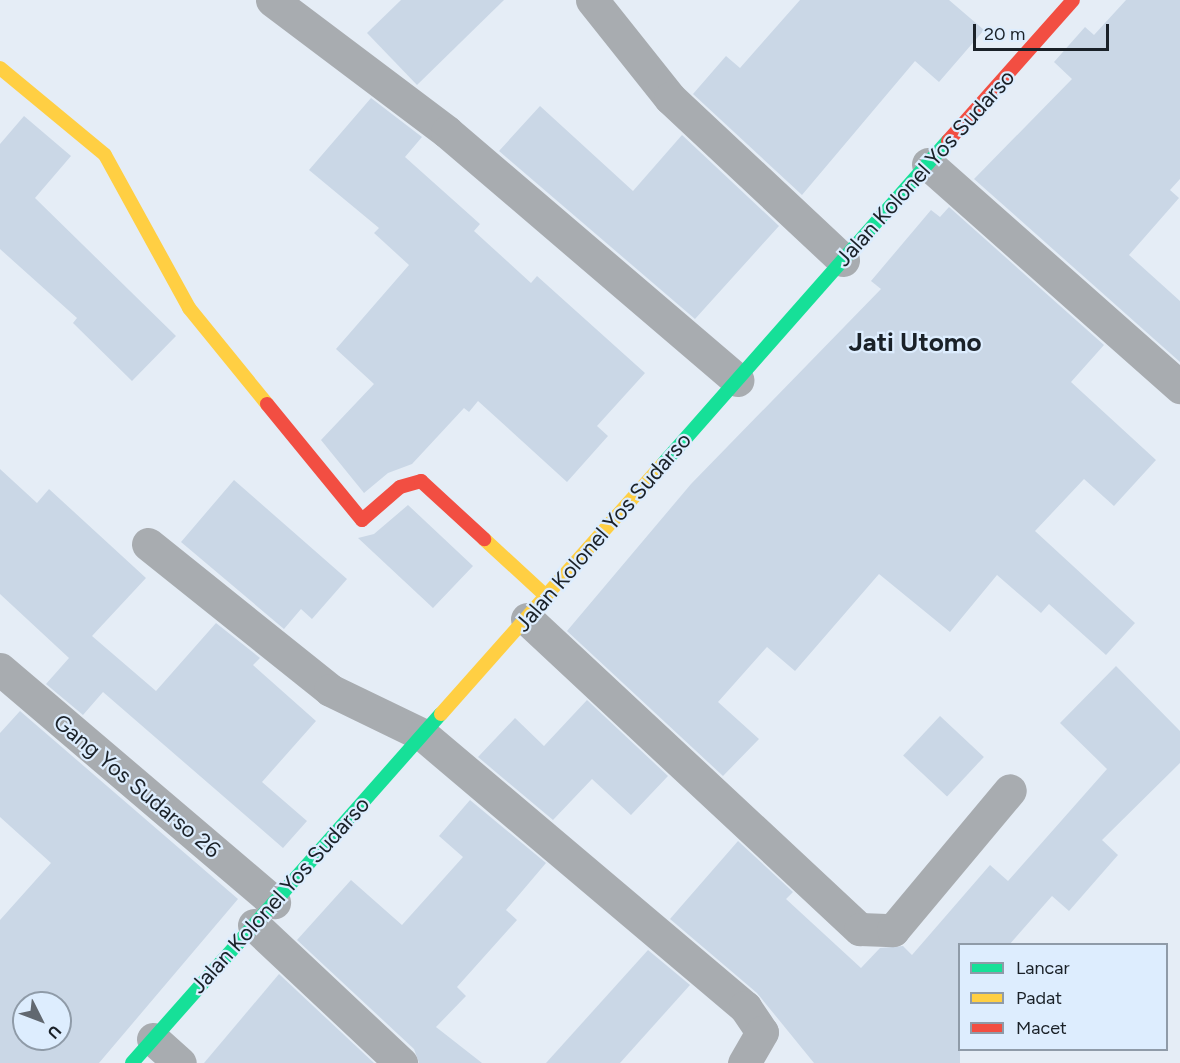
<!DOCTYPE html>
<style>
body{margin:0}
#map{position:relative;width:1180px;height:1063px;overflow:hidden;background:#e5edf6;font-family:Figtree,sans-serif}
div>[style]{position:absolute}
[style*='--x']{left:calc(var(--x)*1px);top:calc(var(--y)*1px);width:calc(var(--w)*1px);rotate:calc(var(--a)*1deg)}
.building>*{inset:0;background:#cad7e6;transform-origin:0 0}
.street>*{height:33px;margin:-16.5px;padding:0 16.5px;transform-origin:16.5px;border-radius:16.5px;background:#a8acb0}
.fast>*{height:14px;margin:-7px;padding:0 7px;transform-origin:7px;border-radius:7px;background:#16e098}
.slow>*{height:14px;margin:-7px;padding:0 7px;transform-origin:7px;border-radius:7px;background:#ffcf43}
.jam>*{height:14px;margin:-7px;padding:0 7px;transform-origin:7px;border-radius:7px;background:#f24e42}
span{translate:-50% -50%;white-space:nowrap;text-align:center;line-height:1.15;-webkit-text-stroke:4.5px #ddedfe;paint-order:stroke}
.street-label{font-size:22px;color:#1a2128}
.quarter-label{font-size:26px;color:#1a2128;font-weight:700}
.legend{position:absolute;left:958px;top:943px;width:210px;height:108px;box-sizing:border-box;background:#ddedfe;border:2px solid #8f9ba8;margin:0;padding:8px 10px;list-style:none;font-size:18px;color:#1a2128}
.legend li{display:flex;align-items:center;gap:12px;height:30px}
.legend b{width:30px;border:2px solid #8f9ba8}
.north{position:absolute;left:12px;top:991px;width:60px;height:60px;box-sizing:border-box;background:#ddedfe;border:2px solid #8f9ba8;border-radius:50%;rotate:132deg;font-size:16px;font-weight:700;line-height:24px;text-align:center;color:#1a2128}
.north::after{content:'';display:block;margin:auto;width:21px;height:27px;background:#616870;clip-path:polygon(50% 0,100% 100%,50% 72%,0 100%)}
.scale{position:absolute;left:973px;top:24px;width:136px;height:27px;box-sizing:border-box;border:3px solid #1a2128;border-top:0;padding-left:8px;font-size:18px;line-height:21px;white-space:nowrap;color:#1a2128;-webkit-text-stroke:4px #ddedfe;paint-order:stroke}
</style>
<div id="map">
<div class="building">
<div style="clip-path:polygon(401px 0,504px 0,417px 85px,367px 33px)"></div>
<div style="clip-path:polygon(800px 0,949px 0,984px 30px,939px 82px,915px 61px,802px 195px,693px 94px,726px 56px,740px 68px)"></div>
<div style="clip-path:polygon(1126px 0,1180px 0,1180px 179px,1170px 190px,1179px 198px,1129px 255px,1180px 301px,1180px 362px,974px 179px,1072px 79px,1054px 62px,1085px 27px,1094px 35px)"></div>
<div style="clip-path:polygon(371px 98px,422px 137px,405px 157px,480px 224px,474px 231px,531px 283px,537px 276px,645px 373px,597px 426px,608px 436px,567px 482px,478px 401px,469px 412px,464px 408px,412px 464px,388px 473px,364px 493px,321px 440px,374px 384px,336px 349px,409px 265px,374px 233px,379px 228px,309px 170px)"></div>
<div style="clip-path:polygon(540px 106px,633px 191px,682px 135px,779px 226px,695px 319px,499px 151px)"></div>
<div style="clip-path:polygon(24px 116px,71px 156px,35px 198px,176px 336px,132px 381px,73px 323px,77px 318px,0 249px,0 144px)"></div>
<div style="clip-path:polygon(949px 207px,1104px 345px,1071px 382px,1156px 460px,1114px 506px,1084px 479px,1035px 531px,1135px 623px,1106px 655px,1049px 604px,1041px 613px,997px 575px,950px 632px,879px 574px,795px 671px,767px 647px,718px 702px,759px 739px,723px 776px,567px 631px,691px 484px,881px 289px,871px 281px,931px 210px,940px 217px)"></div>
<div style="clip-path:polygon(0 469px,37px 503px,49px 489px,146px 578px,92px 636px,156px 691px,216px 623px,260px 658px,253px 665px,316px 721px,262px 782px,307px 821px,283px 848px,103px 692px,83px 715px,46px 684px,69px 658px,0 594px)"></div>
<div style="clip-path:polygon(234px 480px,347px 579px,312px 619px,301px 609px,284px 629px,181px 542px)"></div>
<div style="clip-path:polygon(408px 505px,473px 566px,433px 608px,358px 538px,374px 534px)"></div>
<div style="clip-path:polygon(1116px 666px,1180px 731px,1180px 763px,1102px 840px,1118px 855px,1069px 911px,1052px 896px,1009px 945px,960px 945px,960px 1063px,814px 1063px,757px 993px,670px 919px,738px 841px,793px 892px,786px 899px,861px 968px,880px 948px,903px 946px,912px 955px,990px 865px,1008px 881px,1107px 769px,1060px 723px)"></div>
<div style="clip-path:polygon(587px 700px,668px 776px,631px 815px,592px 779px,553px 820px,478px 757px,515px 718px,544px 746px)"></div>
<div style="clip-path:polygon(evenodd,20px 711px,238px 899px,99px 1063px,0 1063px,0 920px,51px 863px,0 817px,0 733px,20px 711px,24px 1003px,60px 1003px,60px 1039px,24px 1039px,24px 1003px)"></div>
<div style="left:940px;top:716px;width:60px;height:54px;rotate:43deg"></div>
<div style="clip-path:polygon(470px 800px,546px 863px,506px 910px,517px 920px,457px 987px,466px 996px,436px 1027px,482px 1063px,419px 1063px,414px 1049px,297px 940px,351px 880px,402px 925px,463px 857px,439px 836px)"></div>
<div style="clip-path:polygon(648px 950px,690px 985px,620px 1063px,546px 1063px)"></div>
<div style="clip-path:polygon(279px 974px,374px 1063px,204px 1063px)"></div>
</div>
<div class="street">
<div style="--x:272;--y:0;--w:219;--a:37"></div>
<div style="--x:447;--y:132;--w:382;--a:40.5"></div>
<div style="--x:592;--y:0;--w:125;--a:51.5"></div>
<div style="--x:670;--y:98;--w:237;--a:43.1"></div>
<div style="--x:928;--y:164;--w:337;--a:41.5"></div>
<div style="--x:148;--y:544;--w:233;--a:38.7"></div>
<div style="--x:330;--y:690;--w:103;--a:25.8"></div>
<div style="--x:423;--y:735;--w:422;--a:40.2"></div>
<div style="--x:745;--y:1007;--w:30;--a:56"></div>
<div style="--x:762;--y:1032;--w:36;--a:120"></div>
<div style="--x:527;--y:619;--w:455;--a:43"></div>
<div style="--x:860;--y:929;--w:33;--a:2"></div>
<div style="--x:893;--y:930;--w:182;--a:-50.1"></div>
<div style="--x:0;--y:669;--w:360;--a:40.4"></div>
<div style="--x:254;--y:925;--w:202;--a:43.2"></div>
<div style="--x:153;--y:1039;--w:36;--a:42"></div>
</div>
<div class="fast">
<div style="--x:663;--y:464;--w:431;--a:-48.6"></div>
<div style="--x:132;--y:1063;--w:466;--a:-48.5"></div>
</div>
<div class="slow">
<div style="--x:0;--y:68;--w:136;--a:39.6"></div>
<div style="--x:105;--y:155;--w:175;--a:61.2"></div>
<div style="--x:189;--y:308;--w:124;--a:50.9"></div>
<div style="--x:484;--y:539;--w:84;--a:42.6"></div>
<div style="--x:441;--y:714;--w:334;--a:-48.4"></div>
</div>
<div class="jam">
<div style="--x:948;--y:141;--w:188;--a:-48.4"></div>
<div style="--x:267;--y:404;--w:150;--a:50.7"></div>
<div style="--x:362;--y:520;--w:50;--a:-41"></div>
<div style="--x:400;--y:487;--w:22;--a:-16"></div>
<div style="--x:421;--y:481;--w:86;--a:42.6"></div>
</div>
<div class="street-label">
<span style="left:925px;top:168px;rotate:-48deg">Jalan Kolonel Yos Sudarso</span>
<span style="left:603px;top:532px;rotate:-49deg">Jalan Kolonel Yos Sudarso</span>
<span style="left:137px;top:786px;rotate:40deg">Gang Yos Sudarso 26</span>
<span style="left:280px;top:895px;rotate:-48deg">Jalan Kolonel Yos Sudarso</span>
</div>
<div class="quarter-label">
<span style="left:915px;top:343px">Jati Utomo</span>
</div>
<ul class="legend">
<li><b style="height:8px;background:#16e098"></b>Lancar</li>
<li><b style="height:8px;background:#ffcf43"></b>Padat</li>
<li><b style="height:8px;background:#f24e42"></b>Macet</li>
</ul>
<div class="north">U</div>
<div class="scale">20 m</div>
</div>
